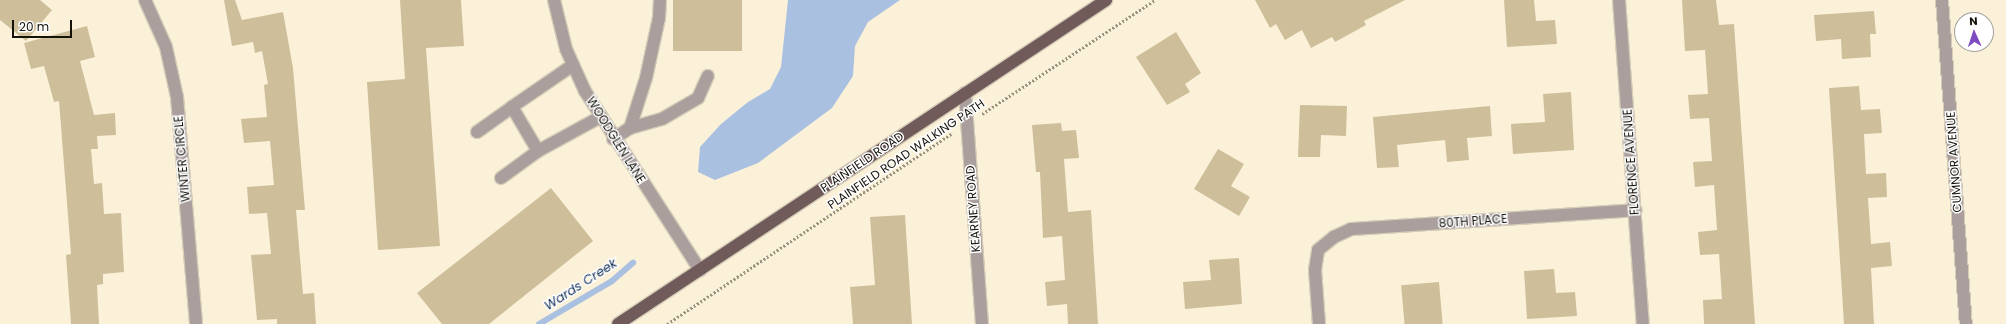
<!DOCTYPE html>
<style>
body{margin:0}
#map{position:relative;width:2006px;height:324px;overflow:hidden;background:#fbf1d9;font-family:Poppins,sans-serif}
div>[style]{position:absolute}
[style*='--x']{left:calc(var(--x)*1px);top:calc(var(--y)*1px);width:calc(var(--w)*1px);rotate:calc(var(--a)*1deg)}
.water>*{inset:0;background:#aac0e1}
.stream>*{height:6px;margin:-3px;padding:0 3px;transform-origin:3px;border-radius:3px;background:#aac0e1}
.building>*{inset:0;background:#cebf9a;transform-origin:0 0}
.path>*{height:2.5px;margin-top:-1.25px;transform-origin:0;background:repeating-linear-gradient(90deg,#9a9382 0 2px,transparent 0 4px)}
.roads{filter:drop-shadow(1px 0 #d6cdb8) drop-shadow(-1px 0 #d6cdb8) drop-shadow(0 1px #d6cdb8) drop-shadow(0 -1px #d6cdb8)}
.minor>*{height:12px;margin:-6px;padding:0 6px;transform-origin:6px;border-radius:6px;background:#ab9f9e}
.major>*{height:12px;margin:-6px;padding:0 6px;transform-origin:6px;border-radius:6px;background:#705b5a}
span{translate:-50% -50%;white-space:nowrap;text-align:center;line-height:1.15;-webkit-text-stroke:3px #fff;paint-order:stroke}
.street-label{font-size:12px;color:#15120a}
.water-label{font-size:13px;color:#17335d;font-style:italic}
.north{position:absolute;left:1954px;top:12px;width:40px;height:40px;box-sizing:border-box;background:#fff;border:1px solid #a1a09d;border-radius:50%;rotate:357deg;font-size:11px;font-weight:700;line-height:16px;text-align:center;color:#15120a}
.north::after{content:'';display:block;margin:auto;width:14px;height:18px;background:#7f4ac2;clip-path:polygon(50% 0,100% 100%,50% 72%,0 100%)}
.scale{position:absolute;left:12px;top:20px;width:60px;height:18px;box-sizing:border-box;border:2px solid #15120a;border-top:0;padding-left:5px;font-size:12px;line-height:14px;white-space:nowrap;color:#15120a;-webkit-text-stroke:3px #fff;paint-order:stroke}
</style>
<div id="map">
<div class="water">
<div style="clip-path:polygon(788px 0,900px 0,868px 22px,855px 46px,853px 76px,832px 108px,758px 163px,715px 180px,698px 172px,700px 147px,721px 124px,748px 102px,770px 89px,781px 67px)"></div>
</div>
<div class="stream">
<div style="--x:539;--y:324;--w:85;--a:-30.5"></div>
<div style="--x:612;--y:281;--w:28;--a:-41"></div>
</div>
<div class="building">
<div style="clip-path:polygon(0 0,40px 0,52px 10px,26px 41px,0 20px)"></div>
<div style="clip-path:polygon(224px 0,235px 0,242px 20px,283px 12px,293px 68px,305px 210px,296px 210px,303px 294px,314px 293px,316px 324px,277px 324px,277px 319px,257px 320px,251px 255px,271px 254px,267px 213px,249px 214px,247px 187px,274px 185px,270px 141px,244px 143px,241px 119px,267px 117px,264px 85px,268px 84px,262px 51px,255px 53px,253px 42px,232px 46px)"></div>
<div style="clip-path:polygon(400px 0,461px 0,464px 46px,426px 48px,440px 246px,378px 250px,367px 82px,405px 79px)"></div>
<div style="left:673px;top:0;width:69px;height:51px"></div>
<div style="clip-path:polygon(1255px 0,1405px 0,1364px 21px,1366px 25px,1335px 42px,1332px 37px,1311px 48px,1302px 30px,1285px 40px,1276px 24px,1270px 28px)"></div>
<div style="clip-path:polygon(1504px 0,1534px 0,1536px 21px,1555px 20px,1557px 44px,1507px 47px)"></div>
<div style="clip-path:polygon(1682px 0,1716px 0,1719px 25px,1734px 24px,1755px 324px,1704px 324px,1703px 300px,1722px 299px,1719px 254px,1700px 255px,1698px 232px,1717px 230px,1714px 185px,1695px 187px,1693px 162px,1712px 161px,1709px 118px,1690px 119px,1688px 95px,1708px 94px,1705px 50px,1685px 51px)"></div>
<div style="clip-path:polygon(1874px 11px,1876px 34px,1870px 34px,1871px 57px,1842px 59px,1841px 39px,1816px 41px,1814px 15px)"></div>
<div style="clip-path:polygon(87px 26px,95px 57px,80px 61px,94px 115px,115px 113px,116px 135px,97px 136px,98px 149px,91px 149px,94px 184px,102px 183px,104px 214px,121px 213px,124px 272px,103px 274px,103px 284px,97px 285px,99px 324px,71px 324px,66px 255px,71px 254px,59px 101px,54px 102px,44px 66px,31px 69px,24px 43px)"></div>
<div style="clip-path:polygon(1176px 32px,1201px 73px,1185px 84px,1190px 92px,1167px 105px,1136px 57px)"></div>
<div style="clip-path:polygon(1859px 86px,1861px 110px,1880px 109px,1882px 133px,1864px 134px,1866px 174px,1886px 173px,1887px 197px,1868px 198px,1871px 244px,1890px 242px,1892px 266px,1871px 268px,1874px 324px,1844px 324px,1829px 88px)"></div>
<div style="clip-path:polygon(1571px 92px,1574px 150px,1513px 154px,1511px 124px,1545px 122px,1543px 94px)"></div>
<div style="clip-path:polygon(1300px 105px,1347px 106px,1346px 136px,1321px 135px,1320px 157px,1298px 157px)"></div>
<div style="clip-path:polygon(1490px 106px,1492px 136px,1467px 138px,1469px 160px,1447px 162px,1445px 140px,1397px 145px,1399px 167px,1377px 168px,1373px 117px)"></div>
<div style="clip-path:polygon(1061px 123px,1062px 131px,1076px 130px,1079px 158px,1064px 159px,1068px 212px,1091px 210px,1098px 324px,1068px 324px,1067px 304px,1047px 306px,1045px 282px,1065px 280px,1062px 236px,1043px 238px,1040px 172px,1036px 172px,1032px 125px)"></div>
<div style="clip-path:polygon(1218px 149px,1244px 164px,1231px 186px,1250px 197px,1239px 216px,1194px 189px)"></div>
<div style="clip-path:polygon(551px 188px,593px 241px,489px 324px,442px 324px,417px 293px)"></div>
<div style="clip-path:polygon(905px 215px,912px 324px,853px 324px,850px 287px,875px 285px,870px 217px)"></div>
<div style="clip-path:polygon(1239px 258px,1242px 304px,1185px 309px,1183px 282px,1211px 280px,1209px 260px)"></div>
<div style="clip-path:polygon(1554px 269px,1556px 293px,1575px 292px,1577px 316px,1527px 319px,1524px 271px)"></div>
<div style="left:1439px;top:282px;width:42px;height:38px;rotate:85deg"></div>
</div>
<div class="path">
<div style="--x:982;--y:114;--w:207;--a:-33.4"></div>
<div style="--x:667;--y:324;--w:342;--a:-33.8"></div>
</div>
<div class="roads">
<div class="minor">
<div style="--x:145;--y:0;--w:51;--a:65.9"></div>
<div style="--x:166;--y:47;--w:51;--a:77.6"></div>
<div style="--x:177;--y:97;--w:228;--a:85.2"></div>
<div style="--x:554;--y:0;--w:50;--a:76.2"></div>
<div style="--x:566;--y:49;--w:46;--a:65.7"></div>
<div style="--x:585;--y:91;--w:213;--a:57.3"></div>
<div style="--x:1619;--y:0;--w:325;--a:85.8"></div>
<div style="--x:1942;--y:0;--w:325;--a:85.8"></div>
<div style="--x:573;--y:65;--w:74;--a:145.5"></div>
<div style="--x:512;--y:107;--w:51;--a:59.4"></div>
<div style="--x:538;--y:151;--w:71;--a:-28.7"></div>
<div style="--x:965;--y:93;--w:232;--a:85.8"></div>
<div style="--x:630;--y:128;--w:33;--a:-16"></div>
<div style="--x:662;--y:119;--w:42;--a:-30.3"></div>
<div style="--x:698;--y:98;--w:24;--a:-66"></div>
<div style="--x:477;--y:132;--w:43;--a:-35.5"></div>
<div style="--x:613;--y:139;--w:20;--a:-33"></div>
<div style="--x:630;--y:128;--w:52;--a:-72.3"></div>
<div style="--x:646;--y:78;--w:61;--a:-77.8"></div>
<div style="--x:659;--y:18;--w:18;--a:-87"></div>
<div style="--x:501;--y:178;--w:46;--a:-36.1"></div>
<div style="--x:1319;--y:324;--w:54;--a:-94.2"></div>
<div style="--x:1315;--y:270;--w:20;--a:-81"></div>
<div style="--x:1318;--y:250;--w:21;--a:-39"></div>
<div style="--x:1334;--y:237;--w:19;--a:-25"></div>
<div style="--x:1351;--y:229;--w:285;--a:-3.8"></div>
</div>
<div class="major">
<div style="--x:618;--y:324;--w:586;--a:-33.58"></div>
</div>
</div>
<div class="street-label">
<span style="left:616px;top:140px;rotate:58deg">WOODGLEN LANE</span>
<span style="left:906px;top:154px;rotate:-34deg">PLAINFIELD ROAD WALKING PATH</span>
<span style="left:182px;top:159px;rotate:-95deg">WINTER CIRCLE</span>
<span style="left:862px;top:162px;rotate:-34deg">PLAINFIELD ROAD</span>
<span style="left:1631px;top:162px;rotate:-94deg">FLORENCE AVENUE</span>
<span style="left:1954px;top:162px;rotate:-94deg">CUMNOR AVENUE</span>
<span style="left:973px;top:209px;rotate:-94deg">KEARNEY ROAD</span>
<span style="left:1473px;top:221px;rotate:-4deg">80TH PLACE</span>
</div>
<div class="water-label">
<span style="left:581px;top:285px;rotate:-33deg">Wards Creek</span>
</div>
<div class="north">N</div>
<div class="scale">20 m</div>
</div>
